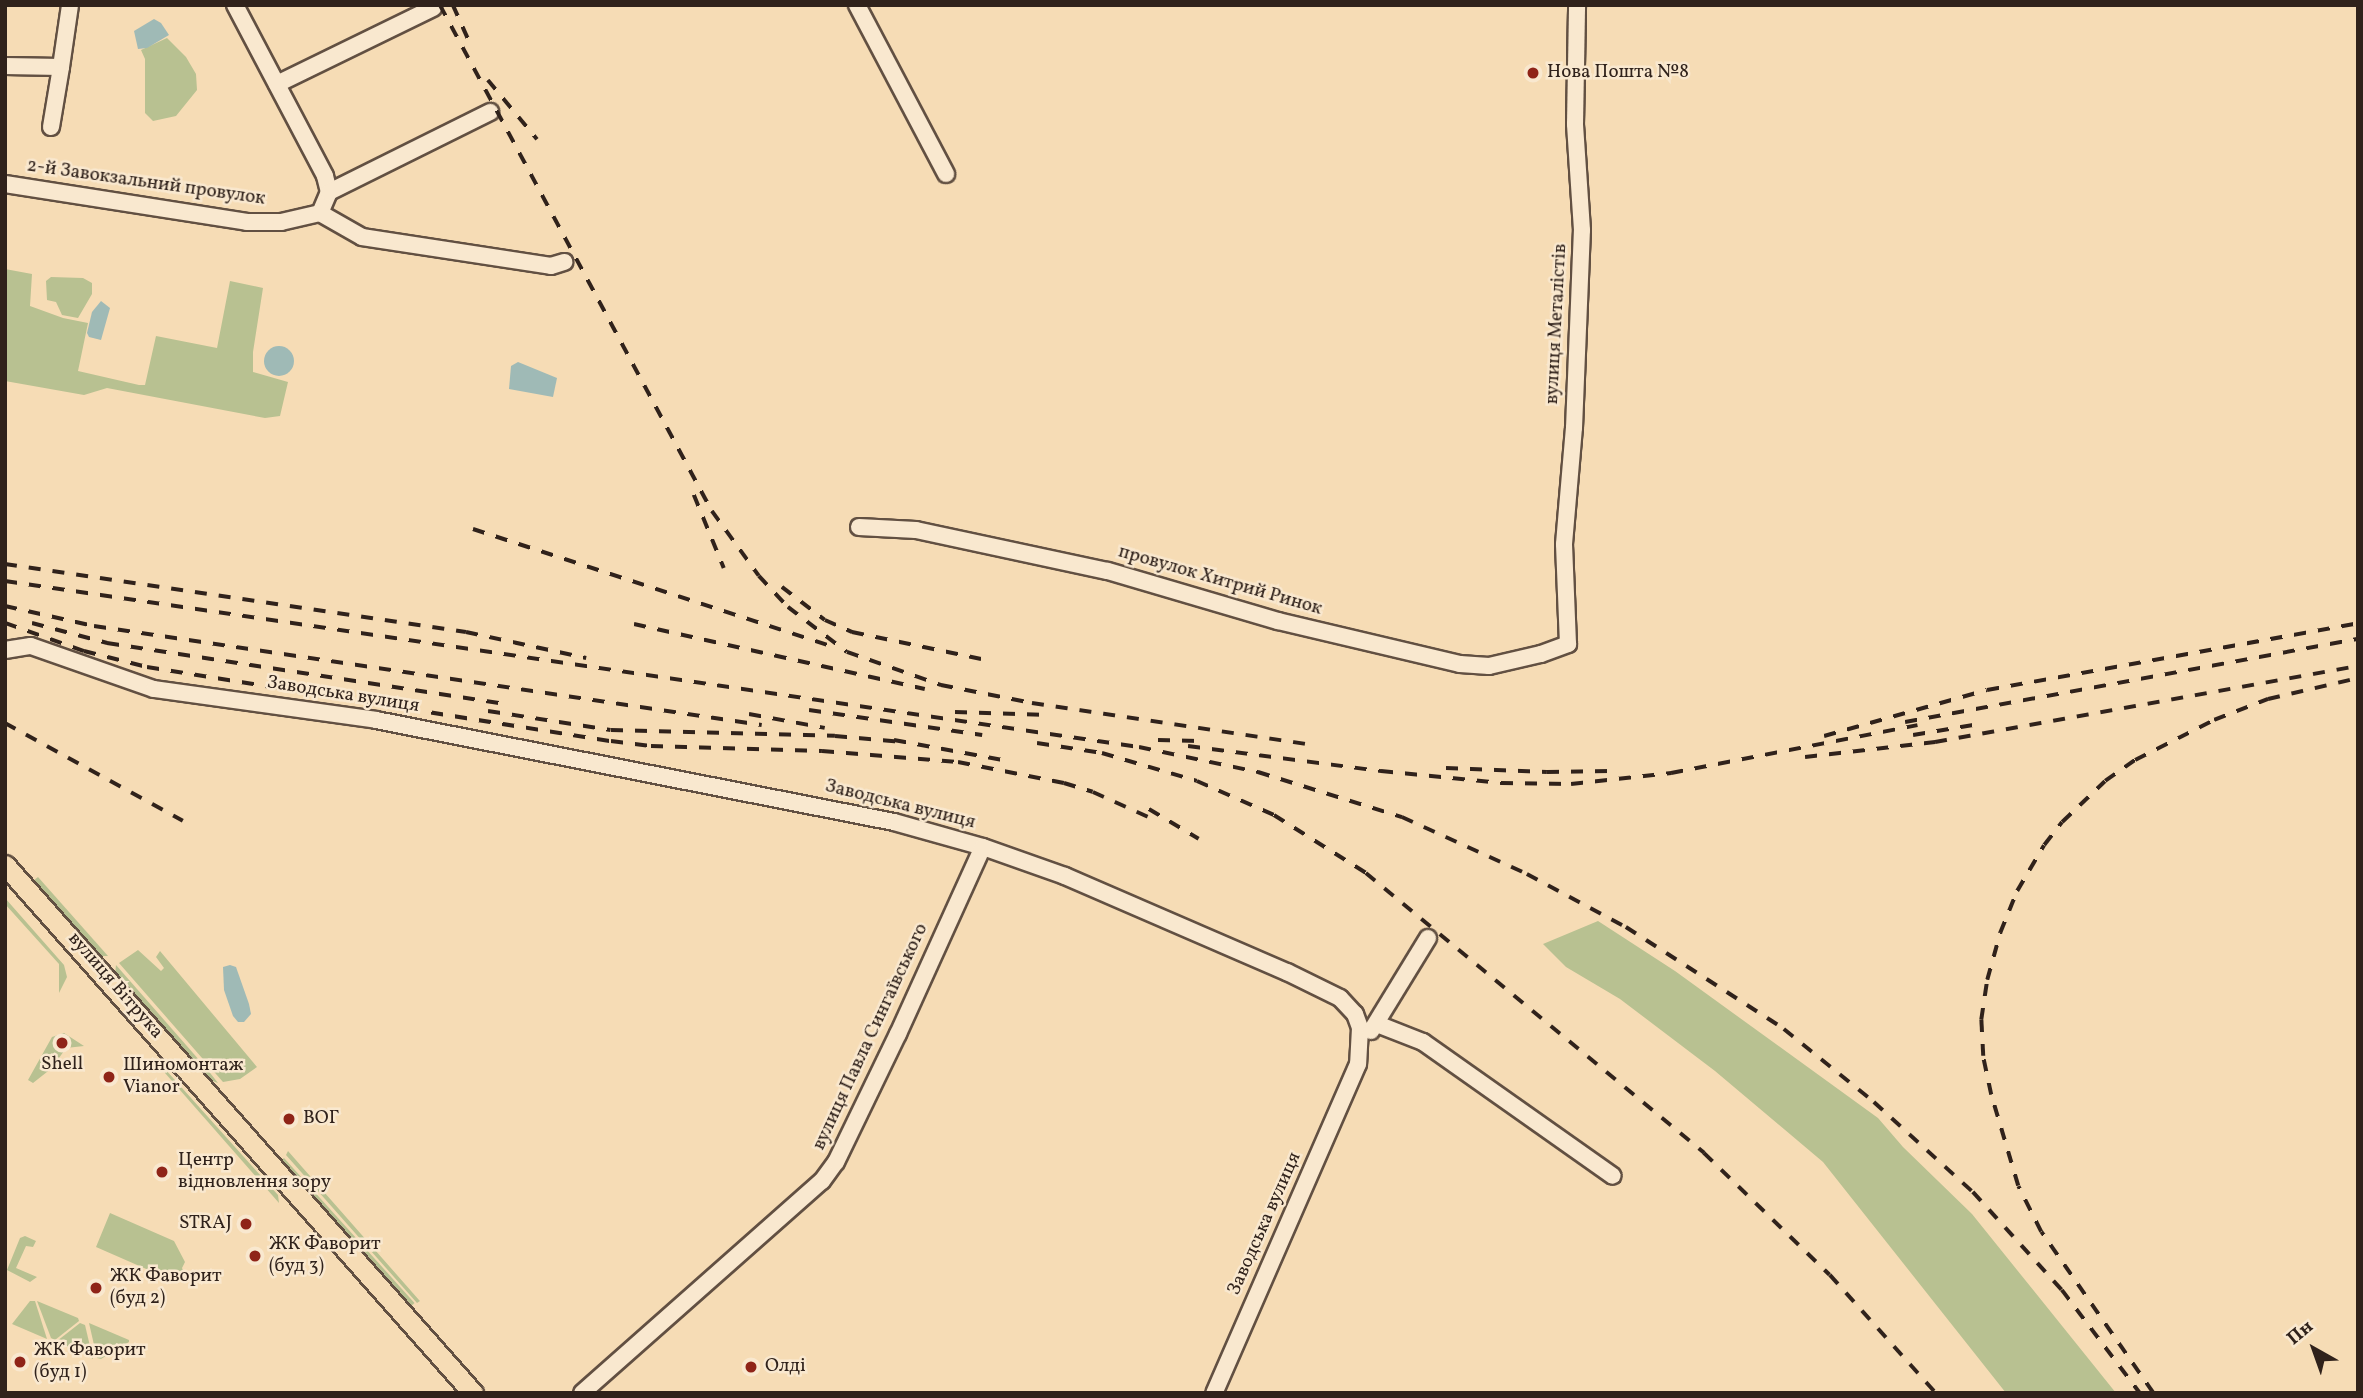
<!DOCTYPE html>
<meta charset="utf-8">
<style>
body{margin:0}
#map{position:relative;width:2363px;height:1398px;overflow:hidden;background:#f6dcb5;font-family:Vollkorn,serif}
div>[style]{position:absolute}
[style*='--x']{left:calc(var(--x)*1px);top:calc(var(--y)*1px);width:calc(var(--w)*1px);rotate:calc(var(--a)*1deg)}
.green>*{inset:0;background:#b8c191;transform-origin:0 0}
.water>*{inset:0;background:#9fbab6}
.round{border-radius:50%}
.roads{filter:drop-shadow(2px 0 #625042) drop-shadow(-2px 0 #625042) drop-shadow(0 2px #625042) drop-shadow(0 -2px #625042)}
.minor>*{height:16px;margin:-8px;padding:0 8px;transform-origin:8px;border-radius:8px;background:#f9e8cf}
.major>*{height:19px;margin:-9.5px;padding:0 9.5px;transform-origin:9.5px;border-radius:9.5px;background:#f6dcb5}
.rail>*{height:3.5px;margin-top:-1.75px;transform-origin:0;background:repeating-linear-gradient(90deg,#30221b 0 12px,transparent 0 24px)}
.dots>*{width:19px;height:19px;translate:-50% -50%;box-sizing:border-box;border:4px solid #f9e8cf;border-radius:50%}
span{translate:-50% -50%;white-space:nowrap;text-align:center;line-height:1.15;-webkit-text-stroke:5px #f9e8cf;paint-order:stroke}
.poi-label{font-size:19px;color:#30221b}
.left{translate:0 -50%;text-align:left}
.right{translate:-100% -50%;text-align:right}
.street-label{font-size:19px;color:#30221b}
.frame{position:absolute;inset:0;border:7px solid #30221b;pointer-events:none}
.north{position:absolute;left:2279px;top:1314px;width:70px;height:70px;-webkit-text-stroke:5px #f9e8cf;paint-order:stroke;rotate:320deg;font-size:19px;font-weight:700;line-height:28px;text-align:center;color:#30221b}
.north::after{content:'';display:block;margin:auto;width:24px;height:32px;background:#30221b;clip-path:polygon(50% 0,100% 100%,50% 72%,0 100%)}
</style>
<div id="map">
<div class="green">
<div style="clip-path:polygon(167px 38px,186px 57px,196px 74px,197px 90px,176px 116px,153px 121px,145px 113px,145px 59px,141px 50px)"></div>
<div style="clip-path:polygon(5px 269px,32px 274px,30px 306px,63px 318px,88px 323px,78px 371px,139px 385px,145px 385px,156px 336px,217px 348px,230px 281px,263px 288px,253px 352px,253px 372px,288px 382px,280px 416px,265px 418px,107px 388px,84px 395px,5px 381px)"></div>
<div style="clip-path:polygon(51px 277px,83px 278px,92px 283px,92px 294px,78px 318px,62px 315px,56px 302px,47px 300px,46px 281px)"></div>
<div style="clip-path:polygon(38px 877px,108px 956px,98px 956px,33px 881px)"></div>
<div style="clip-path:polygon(5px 898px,64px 965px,67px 977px,59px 993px,59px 964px,5px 904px)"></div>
<div style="clip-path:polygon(1598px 921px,1675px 971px,1878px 1118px,1903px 1147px,1972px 1214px,2116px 1393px,2006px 1393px,1823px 1162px,1715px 1071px,1620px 999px,1566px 967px,1543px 944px)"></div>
<div style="clip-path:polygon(138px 950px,161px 971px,164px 968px,156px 957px,160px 951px,257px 1067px,240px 1079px,223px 1082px,119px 963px)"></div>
<div style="clip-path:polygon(116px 965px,207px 1069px,218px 1083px,207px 1079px,115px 975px)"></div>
<div style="clip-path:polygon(64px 1033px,84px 1046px,66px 1048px,52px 1068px,33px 1083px,28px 1080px,52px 1037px)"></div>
<div style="clip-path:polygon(165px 1069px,278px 1195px,279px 1203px,165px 1073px)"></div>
<div style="clip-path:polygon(288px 1151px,419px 1300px,420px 1301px,417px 1303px,286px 1155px)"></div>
<div style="left:284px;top:1158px;width:195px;height:6px;rotate:48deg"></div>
<div style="clip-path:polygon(110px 1213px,174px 1241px,185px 1262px,182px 1268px,185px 1275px,181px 1278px,174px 1270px,160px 1275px,96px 1247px)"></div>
<div style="clip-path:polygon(25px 1236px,36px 1241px,33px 1247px,26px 1246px,16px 1268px,37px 1277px,30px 1282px,7px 1270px,20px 1238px)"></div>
<div style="clip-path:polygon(30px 1301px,35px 1301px,47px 1339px,12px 1324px)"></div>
<div style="clip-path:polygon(37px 1301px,78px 1318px,79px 1321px,55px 1340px,51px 1338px)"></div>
<div style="clip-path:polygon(80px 1323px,85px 1325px,93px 1359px,57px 1341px)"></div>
<div style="clip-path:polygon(89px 1323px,129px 1340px,129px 1342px,101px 1359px,97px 1358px)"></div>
</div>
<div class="water">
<div style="clip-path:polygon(154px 19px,161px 23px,169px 35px,147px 48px,138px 49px,134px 31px)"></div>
<div style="clip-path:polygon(101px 301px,110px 308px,101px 340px,89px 337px,87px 333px,92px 312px)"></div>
<div class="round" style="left:264px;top:346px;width:30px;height:30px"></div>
<div style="clip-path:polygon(518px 362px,557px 378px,553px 397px,509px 389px,511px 366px)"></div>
<div style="clip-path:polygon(230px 965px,236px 967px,249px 1004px,251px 1014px,244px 1022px,238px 1022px,233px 1016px,224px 990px,223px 967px)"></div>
</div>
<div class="roads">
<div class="minor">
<div style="--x:235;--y:5;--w:193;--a:62.2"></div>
<div style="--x:325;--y:176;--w:16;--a:76"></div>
<div style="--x:329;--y:192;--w:23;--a:113"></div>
<div style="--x:857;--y:5;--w:191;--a:62.2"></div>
<div style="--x:5;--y:66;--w:56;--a:1"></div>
<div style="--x:61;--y:67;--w:63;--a:-81.7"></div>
<div style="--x:277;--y:84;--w:174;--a:-26"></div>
<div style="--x:51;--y:127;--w:61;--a:-80.5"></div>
<div style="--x:5;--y:184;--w:245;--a:8.9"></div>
<div style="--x:247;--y:222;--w:34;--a:0"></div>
<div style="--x:281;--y:222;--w:40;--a:-13"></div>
<div style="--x:320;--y:213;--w:48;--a:29.7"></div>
<div style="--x:362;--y:237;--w:191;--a:8.7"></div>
<div style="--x:551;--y:266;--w:14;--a:-17"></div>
<div style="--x:329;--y:192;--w:180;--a:-26.4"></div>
<div style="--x:859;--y:527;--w:57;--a:3"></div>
<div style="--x:916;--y:530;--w:196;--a:12.1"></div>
<div style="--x:1108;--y:571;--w:177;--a:16.4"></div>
<div style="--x:1278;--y:621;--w:187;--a:13.3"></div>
<div style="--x:1460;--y:664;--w:29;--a:4"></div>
<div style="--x:1489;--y:666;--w:53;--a:-13"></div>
<div style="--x:1541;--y:654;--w:29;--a:-20"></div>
<div style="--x:1568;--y:644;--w:100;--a:-92.3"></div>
<div style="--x:1564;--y:544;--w:116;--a:-85.1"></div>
<div style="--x:1574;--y:428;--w:198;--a:-87.7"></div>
<div style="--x:1582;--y:230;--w:106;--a:-93.8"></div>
<div style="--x:1575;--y:124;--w:119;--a:-89"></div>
<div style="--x:5;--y:650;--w:26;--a:-9"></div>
<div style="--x:31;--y:646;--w:130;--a:19.3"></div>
<div style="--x:154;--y:689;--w:224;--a:7.9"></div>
<div style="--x:376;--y:720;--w:528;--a:11.14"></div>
<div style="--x:894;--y:822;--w:92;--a:15.7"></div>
<div style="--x:983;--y:847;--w:87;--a:19.5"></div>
<div style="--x:1065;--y:876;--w:242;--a:23.4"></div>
<div style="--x:1287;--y:972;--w:59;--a:26.1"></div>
<div style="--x:1340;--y:998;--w:22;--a:47"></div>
<div style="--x:1355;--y:1014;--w:15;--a:70"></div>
<div style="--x:1360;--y:1028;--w:36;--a:93"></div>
<div style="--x:1358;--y:1064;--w:359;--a:113.6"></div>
<div style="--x:1377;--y:1024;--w:49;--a:21.4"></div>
<div style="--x:1423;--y:1042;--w:232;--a:35.2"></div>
<div style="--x:1371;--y:1031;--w:109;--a:-58.5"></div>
<div style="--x:582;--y:1393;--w:320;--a:-41.5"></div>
<div style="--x:822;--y:1181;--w:24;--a:-54"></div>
<div style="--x:836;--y:1162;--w:142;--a:-64.2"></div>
<div style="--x:898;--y:1034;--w:205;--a:-65.6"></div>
</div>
<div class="major">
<div style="--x:5;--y:865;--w:706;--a:48.45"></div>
</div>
</div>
<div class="rail">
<div style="--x:440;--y:5;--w:574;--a:61.74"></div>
<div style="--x:712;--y:511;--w:80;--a:54.1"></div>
<div style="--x:759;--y:576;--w:42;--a:46.9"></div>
<div style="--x:788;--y:607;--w:74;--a:37.3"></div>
<div style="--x:847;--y:652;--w:100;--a:19.3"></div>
<div style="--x:941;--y:685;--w:93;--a:11.2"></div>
<div style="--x:1032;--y:703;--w:285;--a:8.5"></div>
<div style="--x:453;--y:5;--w:37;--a:66"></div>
<div style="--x:488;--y:80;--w:77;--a:50.3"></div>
<div style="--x:694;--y:495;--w:79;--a:67.7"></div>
<div style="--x:473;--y:529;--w:376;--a:18.1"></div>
<div style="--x:5;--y:564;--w:466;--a:8.4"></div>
<div style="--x:466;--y:632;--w:123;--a:12.2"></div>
<div style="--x:5;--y:581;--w:1146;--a:8.33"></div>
<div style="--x:1139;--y:747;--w:122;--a:11.9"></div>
<div style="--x:1258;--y:772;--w:151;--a:17.4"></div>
<div style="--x:1402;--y:817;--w:137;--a:24.5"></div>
<div style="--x:1527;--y:874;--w:112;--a:28.2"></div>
<div style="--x:1626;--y:927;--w:188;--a:32.8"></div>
<div style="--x:1784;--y:1029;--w:116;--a:39"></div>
<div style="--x:1874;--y:1102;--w:134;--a:42.3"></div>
<div style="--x:1973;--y:1192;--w:132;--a:47.8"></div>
<div style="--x:2062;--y:1290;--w:129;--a:52.9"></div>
<div style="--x:782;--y:587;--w:54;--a:37.5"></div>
<div style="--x:825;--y:620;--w:30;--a:24"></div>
<div style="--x:852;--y:632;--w:132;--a:11.8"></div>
<div style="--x:5;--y:606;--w:91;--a:12.7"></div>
<div style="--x:94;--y:626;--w:675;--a:8.43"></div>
<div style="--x:5;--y:623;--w:84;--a:19.5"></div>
<div style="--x:84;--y:651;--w:65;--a:14.3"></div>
<div style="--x:147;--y:667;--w:470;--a:9.1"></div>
<div style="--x:611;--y:741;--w:40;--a:7.1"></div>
<div style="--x:651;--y:746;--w:171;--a:1.7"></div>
<div style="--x:822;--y:751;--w:136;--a:4.6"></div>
<div style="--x:958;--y:762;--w:108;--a:11.2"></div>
<div style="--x:1064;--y:783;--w:30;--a:17"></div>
<div style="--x:1093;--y:792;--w:68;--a:24.3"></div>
<div style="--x:32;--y:623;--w:78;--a:14.9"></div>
<div style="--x:107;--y:643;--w:403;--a:8.7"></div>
<div style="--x:634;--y:624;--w:298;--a:12.6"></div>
<div style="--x:809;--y:710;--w:175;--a:8.2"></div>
<div style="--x:488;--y:711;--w:124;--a:8.8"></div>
<div style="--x:611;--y:730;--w:224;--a:1.5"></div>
<div style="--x:835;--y:736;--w:68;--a:5"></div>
<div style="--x:955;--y:712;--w:94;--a:1.8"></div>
<div style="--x:749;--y:714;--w:77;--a:10.4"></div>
<div style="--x:1905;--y:722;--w:461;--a:-10.4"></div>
<div style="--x:5;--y:723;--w:203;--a:28.8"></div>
<div style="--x:1913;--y:735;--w:67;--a:-9.5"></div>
<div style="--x:1824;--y:736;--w:169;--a:-15.8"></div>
<div style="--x:1987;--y:690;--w:377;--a:-10.2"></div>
<div style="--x:894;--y:740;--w:116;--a:10.4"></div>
<div style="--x:1158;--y:740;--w:41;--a:1.4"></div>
<div style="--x:1037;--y:743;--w:66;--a:8.7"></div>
<div style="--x:1102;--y:753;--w:99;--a:16.4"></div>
<div style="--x:1197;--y:781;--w:84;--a:23.8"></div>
<div style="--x:1274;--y:815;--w:109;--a:32.2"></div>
<div style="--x:1366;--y:873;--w:439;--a:39.6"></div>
<div style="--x:1704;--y:1153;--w:175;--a:44.1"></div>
<div style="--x:1830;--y:1275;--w:159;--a:48.1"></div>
<div style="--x:1188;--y:746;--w:195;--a:7.4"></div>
<div style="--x:1381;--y:771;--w:121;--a:5.7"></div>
<div style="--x:1501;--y:783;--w:70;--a:0.8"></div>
<div style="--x:1571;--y:784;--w:101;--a:-6.3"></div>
<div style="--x:1671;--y:773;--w:251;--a:-11"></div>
<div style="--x:1805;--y:757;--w:131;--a:-6.6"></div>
<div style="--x:1935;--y:742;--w:430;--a:-10.2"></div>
<div style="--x:1446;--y:768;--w:101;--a:2.3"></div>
<div style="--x:1547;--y:772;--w:63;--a:-0.9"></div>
<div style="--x:1149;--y:809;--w:58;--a:31"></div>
<div style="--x:2153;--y:1393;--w:196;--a:-124.8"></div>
<div style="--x:2041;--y:1232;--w:51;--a:-116.6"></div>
<div style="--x:2018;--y:1186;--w:95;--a:-106.5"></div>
<div style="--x:1991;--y:1095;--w:40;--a:-102"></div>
<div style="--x:1983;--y:1056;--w:36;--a:-93"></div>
<div style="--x:1981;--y:1020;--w:40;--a:-81.5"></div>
<div style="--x:1987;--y:980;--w:49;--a:-74.5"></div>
<div style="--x:2000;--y:933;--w:45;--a:-68"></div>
<div style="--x:2017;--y:891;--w:53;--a:-59.6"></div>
<div style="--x:2044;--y:845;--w:29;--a:-52"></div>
<div style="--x:2062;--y:822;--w:59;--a:-43.6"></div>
<div style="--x:2105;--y:781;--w:37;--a:-35"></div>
<div style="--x:2135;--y:760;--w:89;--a:-26.9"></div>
<div style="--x:2214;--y:720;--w:58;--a:-21.3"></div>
<div style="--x:2268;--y:699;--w:92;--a:-13.1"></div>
</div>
<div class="dots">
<div style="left:1533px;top:73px;background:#8f2418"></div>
<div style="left:62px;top:1043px;background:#8f2418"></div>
<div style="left:109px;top:1077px;background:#8f2418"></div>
<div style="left:289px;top:1119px;background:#8f2418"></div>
<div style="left:162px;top:1172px;background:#8f2418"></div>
<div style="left:246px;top:1224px;background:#8f2418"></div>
<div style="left:255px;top:1256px;background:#8f2418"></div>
<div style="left:96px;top:1288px;background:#8f2418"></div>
<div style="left:20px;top:1362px;background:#8f2418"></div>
<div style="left:751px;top:1367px;background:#8f2418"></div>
</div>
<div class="poi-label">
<span class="left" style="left:1547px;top:73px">Нова Пошта №8</span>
<span style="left:62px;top:1065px">Shell</span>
<span class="left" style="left:123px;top:1077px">Шиномонтаж<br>Vianor</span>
<span class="left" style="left:303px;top:1119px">ВОГ</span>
<span class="left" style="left:178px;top:1172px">Центр<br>відновлення зору</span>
<span class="right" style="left:232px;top:1224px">STRAJ</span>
<span class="left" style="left:269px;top:1256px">ЖК Фаворит<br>(буд 3)</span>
<span class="left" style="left:110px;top:1288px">ЖК Фаворит<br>(буд 2)</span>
<span class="left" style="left:34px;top:1362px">ЖК Фаворит<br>(буд 1)</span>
<span class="left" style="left:765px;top:1367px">Олді</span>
</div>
<div class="street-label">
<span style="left:146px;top:183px;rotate:8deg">2-й Завокзальний провулок</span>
<span style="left:1557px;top:324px;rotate:-87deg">вулиця Металістів</span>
<span style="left:1220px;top:581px;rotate:16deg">провулок Хитрий Ринок</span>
<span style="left:343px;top:695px;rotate:9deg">Заводська вулиця</span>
<span style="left:900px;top:805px;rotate:14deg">Заводська вулиця</span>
<span style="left:115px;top:986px;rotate:49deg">вулиця Вітрука</span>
<span style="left:871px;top:1037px;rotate:-65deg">вулиця Павла Сингаївського</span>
<span style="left:1265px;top:1224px;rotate:-66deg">Заводська вулиця</span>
</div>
<div class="frame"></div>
<div class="north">Пн</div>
</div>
